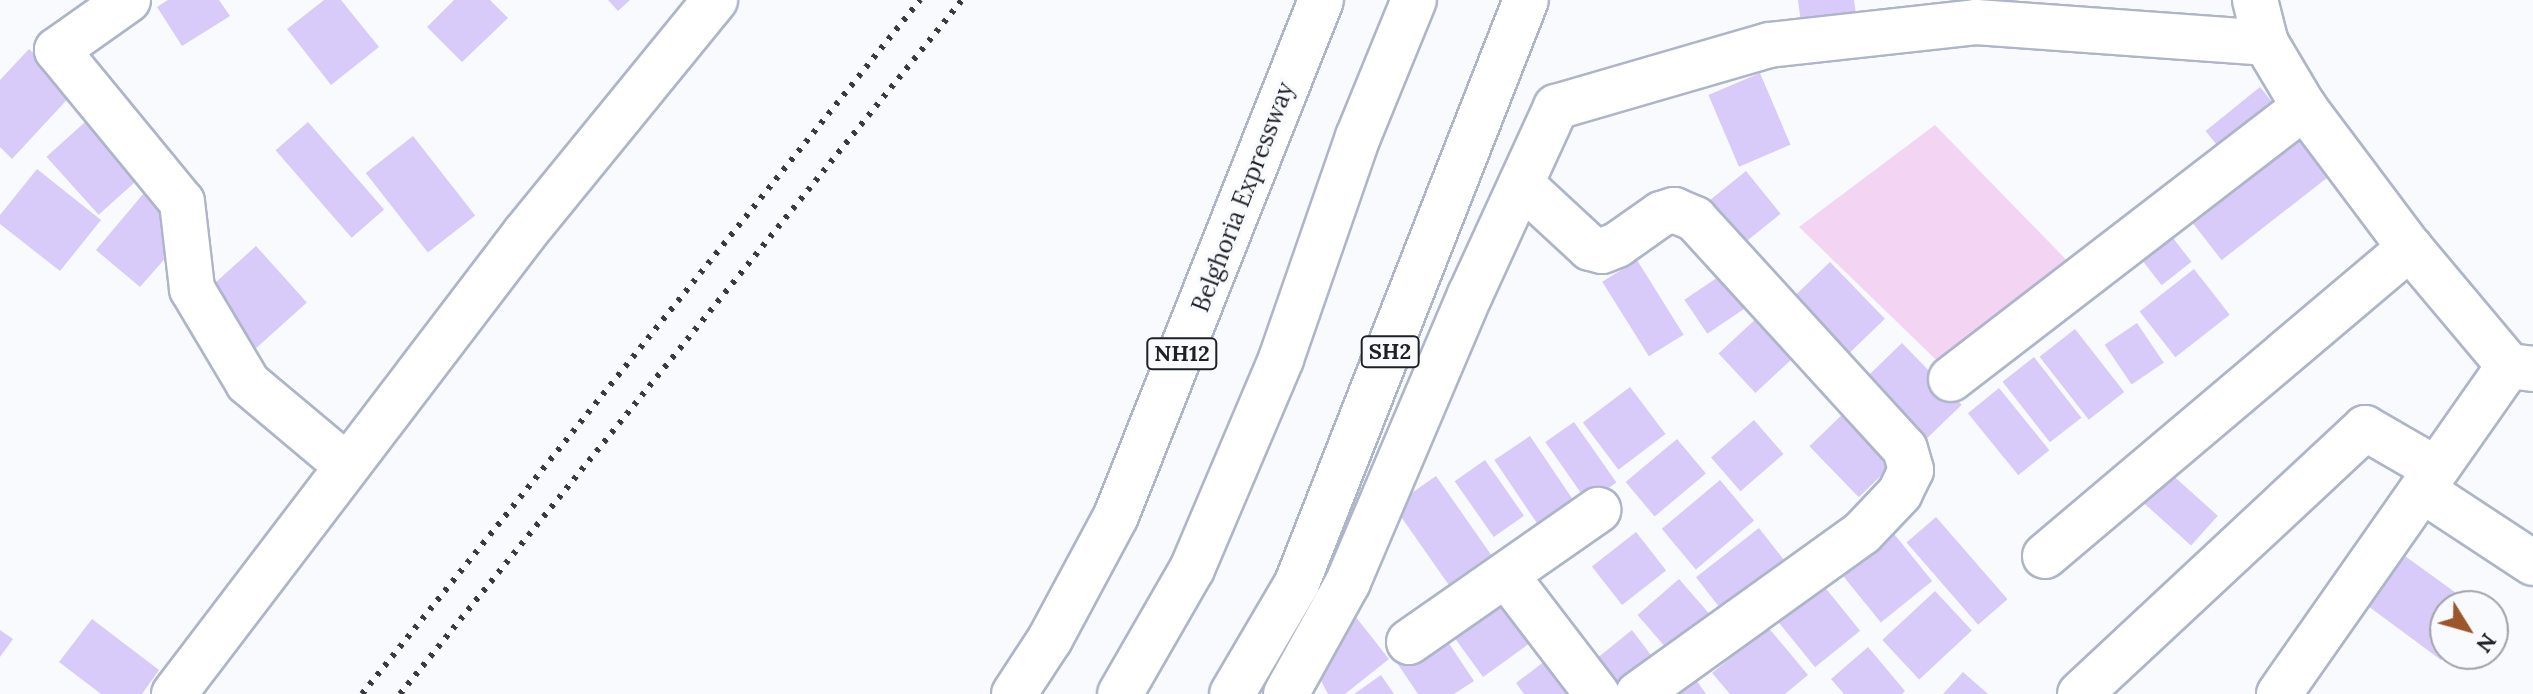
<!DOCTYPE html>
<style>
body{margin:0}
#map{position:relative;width:2533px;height:694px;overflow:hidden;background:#f8fafe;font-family:Lora,serif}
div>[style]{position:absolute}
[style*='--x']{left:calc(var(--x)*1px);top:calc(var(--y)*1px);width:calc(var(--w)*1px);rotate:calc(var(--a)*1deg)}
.green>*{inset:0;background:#f4d4f3}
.building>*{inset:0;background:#d9cbf9;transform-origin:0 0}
.roads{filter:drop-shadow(2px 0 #aeb5c9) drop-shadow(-2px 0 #aeb5c9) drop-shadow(0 2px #aeb5c9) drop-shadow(0 -2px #aeb5c9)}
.street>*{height:44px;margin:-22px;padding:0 22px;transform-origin:22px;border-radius:22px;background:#fff}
.primary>*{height:44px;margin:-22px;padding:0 22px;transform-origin:22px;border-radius:22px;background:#fff}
.highway>*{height:44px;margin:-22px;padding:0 22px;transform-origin:22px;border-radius:22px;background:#fff}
.rail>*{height:6px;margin-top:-3px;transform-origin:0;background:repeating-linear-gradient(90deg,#373a41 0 4px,transparent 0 12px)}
span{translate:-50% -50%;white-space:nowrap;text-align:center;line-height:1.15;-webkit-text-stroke:7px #f8fafe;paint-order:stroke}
.shield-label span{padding:2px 6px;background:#f8fafe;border:2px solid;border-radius:6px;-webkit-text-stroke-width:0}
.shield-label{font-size:22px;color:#1d2027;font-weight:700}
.street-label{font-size:24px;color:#1d2027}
.north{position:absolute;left:2429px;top:590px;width:80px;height:80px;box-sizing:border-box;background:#f8fafe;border:2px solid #a0a3a8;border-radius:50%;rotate:127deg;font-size:22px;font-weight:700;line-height:32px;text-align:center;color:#1d2027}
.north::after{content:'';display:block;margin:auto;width:28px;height:36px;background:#9c562c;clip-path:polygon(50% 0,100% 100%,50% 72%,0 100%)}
</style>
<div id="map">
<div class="green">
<div style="clip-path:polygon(1935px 125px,2085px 279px,1961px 384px,1799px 227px)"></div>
</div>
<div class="building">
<div style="clip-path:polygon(168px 0,219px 0,230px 16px,182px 46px,157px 7px)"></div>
<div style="clip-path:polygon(324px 0,341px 0,379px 47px,331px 85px,287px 29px)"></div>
<div style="clip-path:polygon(454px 0,490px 0,508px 18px,462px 62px,427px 27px)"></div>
<div style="clip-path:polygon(608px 0,630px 0,618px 11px)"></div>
<div style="clip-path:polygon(1798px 0,1854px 0,1856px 14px,1801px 23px)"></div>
<div style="clip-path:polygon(29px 49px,75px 91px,12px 159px,0 147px,0 80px)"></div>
<div style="left:1760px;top:73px;width:78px;height:56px;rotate:67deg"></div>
<div style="left:2260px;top:87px;width:35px;height:70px;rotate:51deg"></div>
<div style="left:94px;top:114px;width:78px;height:64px;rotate:48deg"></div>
<div style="left:308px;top:122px;width:116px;height:43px;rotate:49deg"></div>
<div style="left:2299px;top:135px;width:51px;height:138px;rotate:52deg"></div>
<div style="left:413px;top:136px;width:101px;height:60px;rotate:52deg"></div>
<div style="clip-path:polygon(37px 169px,101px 220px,60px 271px,0 224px,0 215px)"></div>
<div style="left:1746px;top:171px;width:55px;height:57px;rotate:51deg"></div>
<div style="clip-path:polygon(149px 187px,176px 246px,140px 287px,96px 250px)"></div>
<div style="left:2162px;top:224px;width:48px;height:38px;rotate:52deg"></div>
<div style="left:256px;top:246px;width:76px;height:71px;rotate:48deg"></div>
<div style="left:1637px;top:260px;width:88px;height:41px;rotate:58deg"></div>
<div style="left:1830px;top:262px;width:79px;height:61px;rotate:46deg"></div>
<div style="left:1730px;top:269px;width:41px;height:55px;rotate:56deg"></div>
<div style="left:2194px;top:269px;width:58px;height:69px;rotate:52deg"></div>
<div style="left:1761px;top:314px;width:54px;height:58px;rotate:47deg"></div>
<div style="left:2137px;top:323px;width:48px;height:39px;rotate:56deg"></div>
<div style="left:2075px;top:329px;width:80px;height:45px;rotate:52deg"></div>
<div style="left:1902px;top:343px;width:86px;height:54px;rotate:46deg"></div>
<div style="left:2034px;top:357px;width:77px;height:40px;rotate:52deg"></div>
<div style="left:1630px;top:387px;width:59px;height:59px;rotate:53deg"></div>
<div style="left:1999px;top:388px;width:80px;height:40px;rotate:51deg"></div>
<div style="left:1849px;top:408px;width:71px;height:55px;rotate:46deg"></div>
<div style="left:1754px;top:420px;width:45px;height:57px;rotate:49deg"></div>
<div style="left:1574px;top:422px;width:74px;height:35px;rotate:55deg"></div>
<div style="left:1530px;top:436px;width:89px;height:43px;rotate:56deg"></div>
<div style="left:1677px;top:439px;width:45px;height:67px;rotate:50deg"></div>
<div style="left:1485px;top:460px;width:68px;height:37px;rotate:55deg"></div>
<div style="left:2168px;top:471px;width:67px;height:40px;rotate:42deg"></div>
<div style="left:1436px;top:476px;width:96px;height:52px;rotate:55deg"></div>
<div style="left:1720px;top:480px;width:53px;height:76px;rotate:50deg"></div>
<div style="left:1936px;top:517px;width:109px;height:39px;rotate:49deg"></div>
<div style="left:1759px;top:528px;width:47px;height:80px;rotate:52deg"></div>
<div style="left:1890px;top:529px;width:67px;height:66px;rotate:51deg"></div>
<div style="left:1636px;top:532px;width:49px;height:56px;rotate:52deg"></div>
<div style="clip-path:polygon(2405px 556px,2474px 606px,2445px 606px,2445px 655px,2441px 660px,2368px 606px)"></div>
<div style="left:1679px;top:579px;width:58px;height:55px;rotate:49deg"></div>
<div style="left:1823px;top:585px;width:59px;height:58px;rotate:51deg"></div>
<div style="left:1492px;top:589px;width:66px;height:59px;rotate:54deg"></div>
<div style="left:1935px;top:591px;width:54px;height:72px;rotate:47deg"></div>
<div style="clip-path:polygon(1351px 611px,1389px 659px,1345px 694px,1328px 694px,1317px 673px)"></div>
<div style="clip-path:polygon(92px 619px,159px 670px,142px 694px,101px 694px,59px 662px)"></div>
<div style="clip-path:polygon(1768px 627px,1808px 675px,1785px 694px,1730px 694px,1712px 673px)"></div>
<div style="clip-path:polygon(0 630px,13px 639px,0 657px)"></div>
<div style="clip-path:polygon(1632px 630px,1660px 667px,1614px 694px,1591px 663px)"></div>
<div style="clip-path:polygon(1442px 633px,1474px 681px,1454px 694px,1418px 694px,1397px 663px)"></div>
<div style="clip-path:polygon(1868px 647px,1905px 691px,1902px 694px,1844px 694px,1831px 679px)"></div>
<div style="clip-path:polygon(1550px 657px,1577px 694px,1524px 694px,1516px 683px)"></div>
<div style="clip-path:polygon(1963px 672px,1988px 694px,1943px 694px)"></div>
<div style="clip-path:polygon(1692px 674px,1706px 694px,1663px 694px)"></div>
<div style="clip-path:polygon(1381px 675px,1394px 694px,1354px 694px)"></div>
</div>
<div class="roads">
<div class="street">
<div style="--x:128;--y:0;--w:87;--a:144.8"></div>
<div style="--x:57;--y:50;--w:197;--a:50.6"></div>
<div style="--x:182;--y:202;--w:88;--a:83.4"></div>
<div style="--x:192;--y:289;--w:109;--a:59.2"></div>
<div style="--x:248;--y:383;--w:129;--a:40"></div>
<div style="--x:2255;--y:0;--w:44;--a:75.7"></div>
<div style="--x:2266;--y:43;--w:74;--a:59.3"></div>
<div style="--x:2304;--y:107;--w:176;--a:53.1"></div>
<div style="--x:2410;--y:248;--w:154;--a:50"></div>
<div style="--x:2509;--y:366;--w:24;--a:7"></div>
<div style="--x:1521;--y:184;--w:94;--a:42.8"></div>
<div style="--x:1590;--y:248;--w:12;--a:14"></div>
<div style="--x:1602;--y:251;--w:16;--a:-22"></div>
<div style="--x:1617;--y:245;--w:54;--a:-35.2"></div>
<div style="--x:1661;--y:214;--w:14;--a:-17"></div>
<div style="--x:1674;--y:210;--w:23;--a:23"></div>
<div style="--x:1695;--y:219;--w:311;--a:47.6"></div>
<div style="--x:1905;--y:449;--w:22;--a:74"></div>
<div style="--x:1911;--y:470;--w:25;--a:116"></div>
<div style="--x:1900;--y:493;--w:55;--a:133.5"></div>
<div style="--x:1862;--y:533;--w:276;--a:144.3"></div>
<div style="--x:1951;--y:379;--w:446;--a:-37.6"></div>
<div style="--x:2422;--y:490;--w:133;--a:33.3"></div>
<div style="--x:2045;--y:556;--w:478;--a:-40.2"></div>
<div style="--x:1506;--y:575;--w:150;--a:52.6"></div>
<div style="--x:1409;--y:642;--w:231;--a:-34.9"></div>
<div style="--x:174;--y:694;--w:579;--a:-52.71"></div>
<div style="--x:525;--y:233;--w:301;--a:-50.8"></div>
<div style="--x:1286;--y:694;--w:128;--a:-61"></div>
<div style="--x:1348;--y:582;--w:312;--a:-67"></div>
<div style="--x:1470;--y:295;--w:207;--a:-65.4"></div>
<div style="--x:1556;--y:107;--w:222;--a:-16.2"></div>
<div style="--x:1769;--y:45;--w:208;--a:-6.3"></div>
<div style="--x:1976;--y:22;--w:291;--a:4.1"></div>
<div style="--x:2080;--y:694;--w:390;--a:-43"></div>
<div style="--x:2365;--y:428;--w:82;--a:30"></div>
<div style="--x:2279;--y:694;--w:401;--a:-55"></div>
</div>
<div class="primary">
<div style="--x:1232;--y:694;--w:129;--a:-59.6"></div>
<div style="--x:1297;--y:583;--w:626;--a:-68.56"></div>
</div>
<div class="highway">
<div style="--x:1014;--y:694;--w:66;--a:-56.8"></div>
<div style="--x:1050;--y:639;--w:140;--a:-61.8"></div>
<div style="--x:1116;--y:516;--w:555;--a:-68.33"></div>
<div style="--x:1120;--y:694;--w:144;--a:-60.1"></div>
<div style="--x:1192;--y:569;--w:228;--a:-67"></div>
<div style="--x:1281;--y:359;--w:235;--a:-70.9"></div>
<div style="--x:1358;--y:137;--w:148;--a:-67.8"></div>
</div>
</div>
<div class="rail">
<div style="--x:362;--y:694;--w:891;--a:-51.2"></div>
<div style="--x:400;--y:694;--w:893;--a:-51"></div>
</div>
<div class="shield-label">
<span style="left:1390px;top:352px">SH2</span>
<span style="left:1182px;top:354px">NH12</span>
</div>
<div class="street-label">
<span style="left:1243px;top:197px;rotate:-69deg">Belghoria Expressway</span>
</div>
<div class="north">N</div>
</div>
